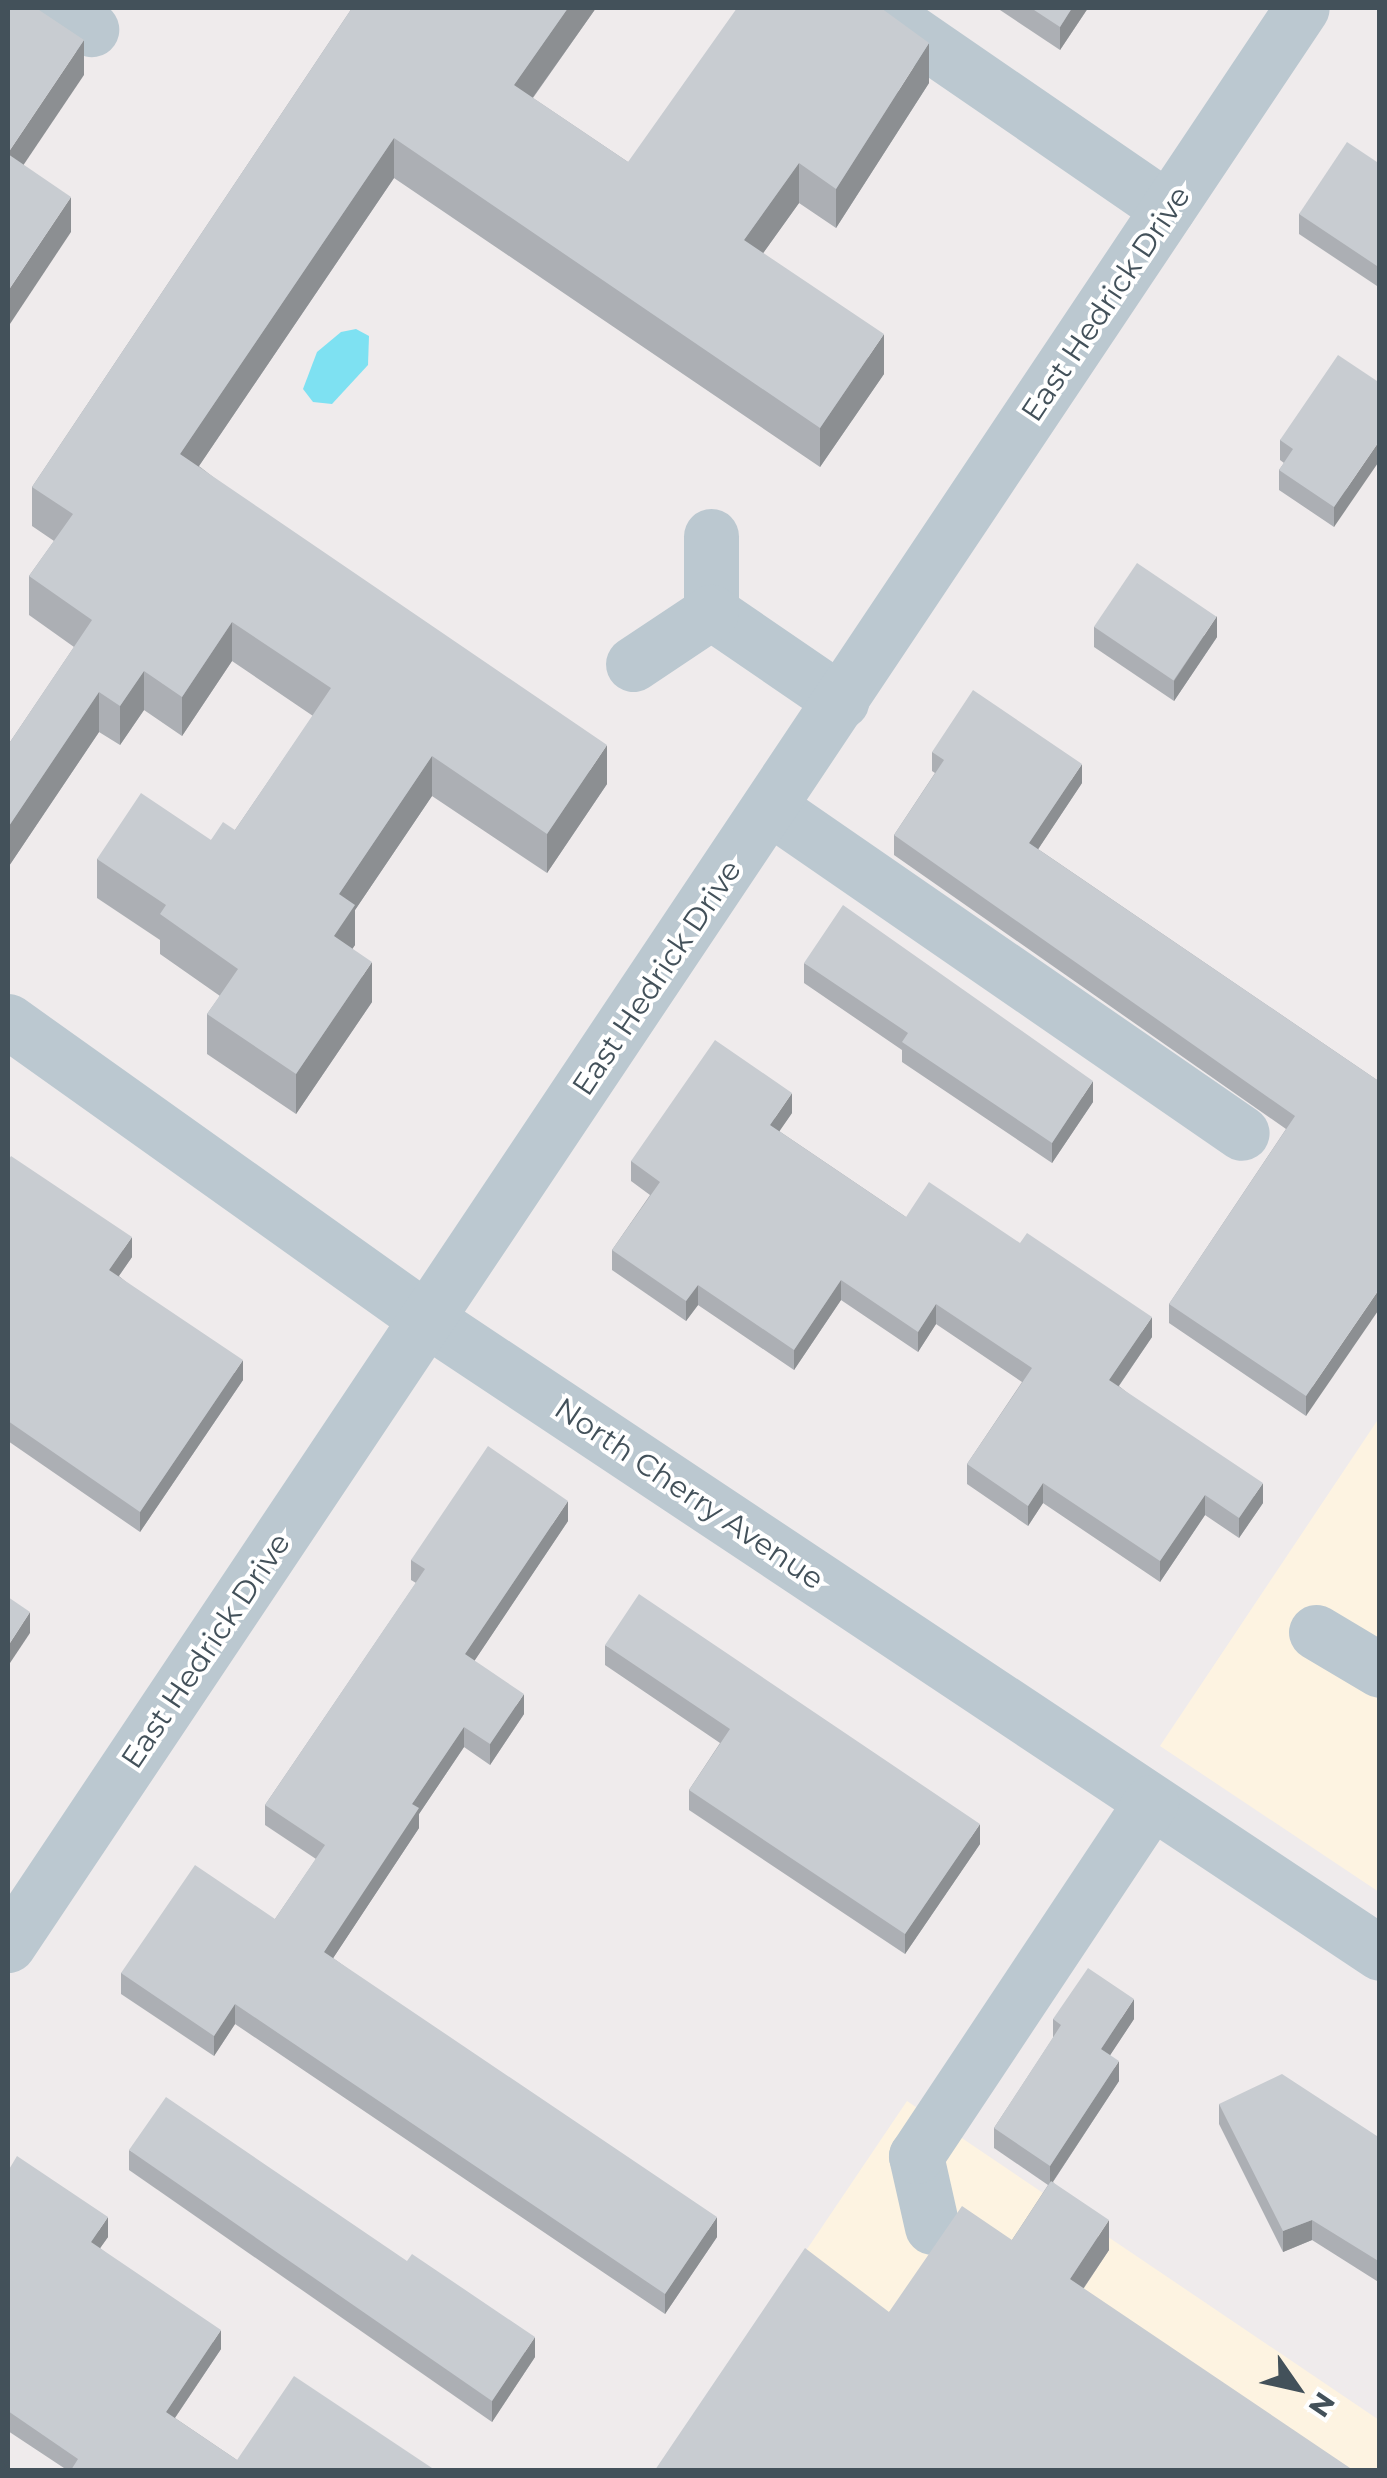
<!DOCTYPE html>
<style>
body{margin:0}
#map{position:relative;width:1387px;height:2478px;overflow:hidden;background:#efebec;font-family:Montserrat,sans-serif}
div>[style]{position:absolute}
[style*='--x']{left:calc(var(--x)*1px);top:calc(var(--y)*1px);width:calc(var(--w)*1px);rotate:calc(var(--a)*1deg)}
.commercial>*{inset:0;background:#fdf3e1}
.water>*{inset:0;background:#7ee1f2}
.minor>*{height:55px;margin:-27.5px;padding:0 27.5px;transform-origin:27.5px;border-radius:27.5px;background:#bbc8d0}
.wall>*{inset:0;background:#acafb4}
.shaded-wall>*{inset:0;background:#8c8f92}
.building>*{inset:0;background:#c8ccd1;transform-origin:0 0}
span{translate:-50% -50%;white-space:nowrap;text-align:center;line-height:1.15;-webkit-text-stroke:8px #fff;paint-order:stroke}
.street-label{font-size:30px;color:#43515a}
.frame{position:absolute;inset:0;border:10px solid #43515a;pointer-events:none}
.north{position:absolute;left:1247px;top:2338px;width:100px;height:100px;-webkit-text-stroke:8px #fff;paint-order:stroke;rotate:124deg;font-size:28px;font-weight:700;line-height:40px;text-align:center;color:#43515a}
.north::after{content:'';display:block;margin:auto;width:35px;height:45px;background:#43515a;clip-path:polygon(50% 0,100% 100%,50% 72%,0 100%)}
</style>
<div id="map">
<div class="commercial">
<div style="clip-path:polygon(1379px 1418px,1379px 1892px,1160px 1746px)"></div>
<div style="clip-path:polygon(907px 2101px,1379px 2420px,1379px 2470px,658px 2470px)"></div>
</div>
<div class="water">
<div style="clip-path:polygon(356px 329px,369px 336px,368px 365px,332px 404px,313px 402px,303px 389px,317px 352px,341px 332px)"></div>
</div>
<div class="minor">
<div style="--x:61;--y:8;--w:37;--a:35"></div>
<div style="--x:876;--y:8;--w:354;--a:34.5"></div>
<div style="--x:711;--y:536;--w:76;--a:90"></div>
<div style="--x:711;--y:612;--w:158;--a:34.4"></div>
<div style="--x:633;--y:664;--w:94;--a:-33.7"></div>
<div style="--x:769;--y:807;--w:574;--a:34.58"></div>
<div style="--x:8;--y:1021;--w:516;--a:35.45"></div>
<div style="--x:428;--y:1320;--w:1143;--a:33.62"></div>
<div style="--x:1316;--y:1632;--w:74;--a:30.7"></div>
<div style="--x:8;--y:1945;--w:2329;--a:-56.26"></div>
<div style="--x:932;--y:2227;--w:73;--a:-102.7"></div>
<div style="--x:916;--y:2156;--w:425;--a:-56.4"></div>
</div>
<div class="wall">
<div style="clip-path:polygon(352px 8px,596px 8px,533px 98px,628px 162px,929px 83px,836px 228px,799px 203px,763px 253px,884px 374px,820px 467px,394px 178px,199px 466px,607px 784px,547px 873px,432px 796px,355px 910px,355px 945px,352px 949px,372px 1002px,296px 1114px,207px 1054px,207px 1014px,220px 996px,160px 954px,160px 940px,97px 898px,97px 859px,211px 840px,235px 830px,313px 716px,232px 661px,182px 736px,144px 710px,120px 745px,99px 732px,9px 866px,8px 745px,74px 647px,29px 615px,29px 576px,54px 541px,32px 526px,32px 487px)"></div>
<div style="clip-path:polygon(997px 8px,1088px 8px,1060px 50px)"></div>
<div style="clip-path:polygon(1380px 164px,1380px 288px,1299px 234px,1299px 214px)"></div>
<div style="clip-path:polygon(1380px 383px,1334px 527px,1279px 490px,1279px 470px,1284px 463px,1280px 460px,1280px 440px)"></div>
<div style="clip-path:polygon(1094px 627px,1217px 637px,1174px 701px,1094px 647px)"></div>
<div style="clip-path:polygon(932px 752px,1082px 783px,1038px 849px,1380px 1082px,1306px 1416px,1169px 1323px,1169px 1304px,1286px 1129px,894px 855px,894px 835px,935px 773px,932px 771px)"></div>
<div style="clip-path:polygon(804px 963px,1093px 1102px,1052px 1163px,902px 1062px,902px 1050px,804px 983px)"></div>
<div style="clip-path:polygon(792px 1113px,779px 1131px,906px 1217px,1152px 1337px,1119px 1386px,1263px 1503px,1239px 1538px,1205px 1515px,1160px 1582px,1043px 1503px,1028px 1526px,967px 1484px,967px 1464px,1022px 1382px,936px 1324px,918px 1352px,841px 1300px,794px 1370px,698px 1305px,686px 1321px,612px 1270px,612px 1250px,650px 1195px,631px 1181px,631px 1161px)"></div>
<div style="clip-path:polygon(8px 1161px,132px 1257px,119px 1276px,243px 1380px,140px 1532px,8px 1441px)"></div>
<div style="clip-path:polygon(568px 1521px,474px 1661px,524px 1714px,490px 1765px,464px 1747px,419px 1814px,419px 1828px,333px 1958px,717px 2237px,665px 2314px,235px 2024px,214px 2056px,121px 1994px,121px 1973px,275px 1919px,316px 1859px,265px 1825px,265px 1805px,416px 1583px,411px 1580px,411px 1560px)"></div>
<div style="clip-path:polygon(605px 1645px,980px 1844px,905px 1954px,689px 1810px,689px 1790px,720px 1743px,605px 1665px)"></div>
<div style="clip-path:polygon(1053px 2019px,1134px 2019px,1110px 2055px,1119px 2081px,1053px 2182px,1109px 2250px,1084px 2288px,889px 2312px,1012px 2240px,1048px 2185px,994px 2148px,994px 2128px,1053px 2038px)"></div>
<div style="clip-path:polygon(1219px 2104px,1380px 2138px,1380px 2283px,1312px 2240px,1283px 2252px,1219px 2124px)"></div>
<div style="clip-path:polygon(129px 2150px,535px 2357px,492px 2422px,129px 2170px)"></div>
<div style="clip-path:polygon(8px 2171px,108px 2237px,100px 2248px,221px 2349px,175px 2418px,237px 2460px,435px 2470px,67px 2470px,8px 2431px)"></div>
</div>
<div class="shaded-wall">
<div style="clip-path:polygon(568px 8px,596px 8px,514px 124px,514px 85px)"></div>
<div style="clip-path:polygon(1072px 8px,1088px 8px,1060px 50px,1060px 27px)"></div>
<div style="clip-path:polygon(84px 40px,84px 75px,8px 188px,8px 153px)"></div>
<div style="clip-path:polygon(929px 43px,929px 83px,836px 228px,836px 189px)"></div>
<div style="clip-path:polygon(394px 138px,394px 178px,180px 494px,180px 454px)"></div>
<div style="clip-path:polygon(799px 163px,799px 203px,744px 280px,744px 240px)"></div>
<div style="clip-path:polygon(71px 197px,71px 232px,8px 327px,8px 291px)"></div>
<div style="clip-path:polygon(884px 334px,884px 374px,820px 467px,820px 428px)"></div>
<div style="clip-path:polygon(1380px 440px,1380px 460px,1334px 527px,1334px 507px)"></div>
<div style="clip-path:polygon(1217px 616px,1217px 637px,1174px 701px,1174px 681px)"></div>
<div style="clip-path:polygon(232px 622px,232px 661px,182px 736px,182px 697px)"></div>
<div style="clip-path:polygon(144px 671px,144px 710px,120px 745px,120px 706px)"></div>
<div style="clip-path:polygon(99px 692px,99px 732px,9px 866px,9px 826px)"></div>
<div style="clip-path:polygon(607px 745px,607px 784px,547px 873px,547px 834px)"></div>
<div style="clip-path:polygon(432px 756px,432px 796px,355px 910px,355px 945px,334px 976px,334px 936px,339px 894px)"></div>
<div style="clip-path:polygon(1082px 764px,1082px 783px,1029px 863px,1029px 843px)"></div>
<div style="clip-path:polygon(372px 962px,372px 1002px,296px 1114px,296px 1074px)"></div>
<div style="clip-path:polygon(1093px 1081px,1093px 1102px,1052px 1163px,1052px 1143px)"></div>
<div style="clip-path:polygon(792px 1093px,792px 1113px,770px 1145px,770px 1125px)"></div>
<div style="clip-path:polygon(132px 1237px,132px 1257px,109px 1290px,109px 1270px)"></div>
<div style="clip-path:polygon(841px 1280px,841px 1300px,794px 1370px,794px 1350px)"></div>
<div style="clip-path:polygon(698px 1285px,698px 1305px,686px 1321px,686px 1301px)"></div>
<div style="clip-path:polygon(1380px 1288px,1380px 1308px,1306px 1416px,1306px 1396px)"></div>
<div style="clip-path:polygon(936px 1304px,936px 1324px,918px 1352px,918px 1332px)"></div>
<div style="clip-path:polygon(1152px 1317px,1152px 1337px,1109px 1400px,1109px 1380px)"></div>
<div style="clip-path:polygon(243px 1360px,243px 1380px,140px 1532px,140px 1512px)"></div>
<div style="clip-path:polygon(1043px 1483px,1043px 1503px,1028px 1526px,1028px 1506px)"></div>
<div style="clip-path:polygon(1263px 1483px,1263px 1503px,1239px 1538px,1239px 1518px)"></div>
<div style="clip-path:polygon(1205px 1495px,1205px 1515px,1160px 1582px,1160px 1561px)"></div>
<div style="clip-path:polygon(568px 1501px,568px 1521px,465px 1675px,465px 1654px)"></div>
<div style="clip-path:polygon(30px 1612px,30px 1633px,8px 1666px,8px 1646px)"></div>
<div style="clip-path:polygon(524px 1694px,524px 1714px,490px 1765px,490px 1744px)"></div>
<div style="clip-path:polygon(464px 1727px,464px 1747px,419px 1814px,419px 1828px,324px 1972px,324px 1952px,412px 1804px)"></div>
<div style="clip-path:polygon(980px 1824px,980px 1844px,905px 1954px,905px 1934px)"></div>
<div style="clip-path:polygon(1134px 1999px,1134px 2019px,1101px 2069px,1101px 2049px)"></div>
<div style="clip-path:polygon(235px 2004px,235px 2024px,214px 2056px,214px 2036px)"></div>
<div style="clip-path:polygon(1119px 2061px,1119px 2081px,1050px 2186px,1050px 2166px)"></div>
<div style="clip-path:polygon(108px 2217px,108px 2237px,91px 2261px,91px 2242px)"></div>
<div style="clip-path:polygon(717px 2217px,717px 2237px,665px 2314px,665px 2294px)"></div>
<div style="clip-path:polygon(1109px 2220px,1109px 2250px,1070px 2308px,1070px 2279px)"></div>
<div style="clip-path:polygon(1312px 2220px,1312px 2240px,1283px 2252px,1283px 2231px)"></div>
<div style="clip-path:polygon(221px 2330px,221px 2349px,166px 2431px,166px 2412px)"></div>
<div style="clip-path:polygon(535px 2337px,535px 2357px,492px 2422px,492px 2401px)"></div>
</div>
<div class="building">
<div style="clip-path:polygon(8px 8px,36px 8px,84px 40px,8px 153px)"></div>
<div style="clip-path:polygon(352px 8px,568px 8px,514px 85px,628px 162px,737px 8px,793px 8px,795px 9px,796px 8px,881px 8px,929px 43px,836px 189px,799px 163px,744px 240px,884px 334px,820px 428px,394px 138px,180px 454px,607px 745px,547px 834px,432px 756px,339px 894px,355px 905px,334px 936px,372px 962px,296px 1074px,207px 1014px,238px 969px,160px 914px,166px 905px,97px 859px,141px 793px,211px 840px,223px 822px,235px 830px,331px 688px,232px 622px,182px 697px,144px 671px,120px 706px,99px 692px,9px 826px,8px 745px,92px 620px,29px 576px,73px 514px,32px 487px)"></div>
<div style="clip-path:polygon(1031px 8px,1072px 8px,1060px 27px)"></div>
<div style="clip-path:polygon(1347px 142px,1380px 164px,1380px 268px,1299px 214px)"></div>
<div style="clip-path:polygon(8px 154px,71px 197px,8px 291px)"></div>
<div style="clip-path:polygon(1338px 355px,1380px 383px,1380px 440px,1334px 507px,1279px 470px,1293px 449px,1280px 440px)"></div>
<div style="left:1137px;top:563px;width:96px;height:77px;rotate:34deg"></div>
<div style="clip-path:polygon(973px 690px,1082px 764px,1029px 843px,1380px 1082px,1380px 1288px,1306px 1396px,1169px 1304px,1295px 1116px,894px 835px,944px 760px,932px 752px)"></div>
<div style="clip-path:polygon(843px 905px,1093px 1081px,1052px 1143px,902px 1042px,908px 1033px,804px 963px)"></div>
<div style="clip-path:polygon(715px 1040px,792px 1093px,770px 1125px,906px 1217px,929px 1182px,1020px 1243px,1027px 1233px,1152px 1317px,1109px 1380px,1263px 1483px,1239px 1518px,1205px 1495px,1160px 1561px,1043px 1483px,1028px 1506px,967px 1464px,1032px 1368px,936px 1304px,918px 1332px,841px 1280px,794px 1350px,698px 1285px,686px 1301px,612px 1250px,660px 1182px,631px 1161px)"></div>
<div style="clip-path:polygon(11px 1156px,132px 1237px,109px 1270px,243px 1360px,140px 1512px,8px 1421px,8px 1161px)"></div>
<div style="clip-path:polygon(488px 1446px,568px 1501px,465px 1654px,524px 1694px,490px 1744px,464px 1727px,412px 1804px,419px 1808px,324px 1952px,717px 2217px,665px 2294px,235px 2004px,214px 2036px,121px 1973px,195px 1865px,275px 1919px,325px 1845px,265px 1805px,425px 1569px,411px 1560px)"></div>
<div style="clip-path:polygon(639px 1594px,980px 1824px,905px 1934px,689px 1790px,730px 1729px,605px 1645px)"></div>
<div style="clip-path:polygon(8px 1597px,30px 1612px,8px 1646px)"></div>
<div style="clip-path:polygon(1088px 1968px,1134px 1999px,1101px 2049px,1119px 2061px,1050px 2166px,994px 2128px,1061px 2025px,1053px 2019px)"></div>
<div style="clip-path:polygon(1282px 2074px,1380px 2138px,1380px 2262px,1312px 2220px,1283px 2231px,1219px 2104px)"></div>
<div style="clip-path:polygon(166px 2097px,407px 2261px,412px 2254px,535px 2337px,492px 2401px,129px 2150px)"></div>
<div style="clip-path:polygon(17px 2156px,108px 2217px,91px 2242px,221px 2330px,166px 2412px,237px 2460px,294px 2376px,435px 2470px,71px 2470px,78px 2459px,8px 2411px,8px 2171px)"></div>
<div style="clip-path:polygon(1051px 2181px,1109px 2220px,1070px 2279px,1353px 2470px,655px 2470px,805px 2248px,889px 2312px,962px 2206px,1012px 2240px)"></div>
</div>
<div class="street-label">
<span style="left:1106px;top:304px;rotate:-56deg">East Hedrick Drive</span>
<span style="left:657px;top:978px;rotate:-56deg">East Hedrick Drive</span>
<span style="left:689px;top:1494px;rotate:34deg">North Cherry Avenue</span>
<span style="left:206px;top:1651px;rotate:-56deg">East Hedrick Drive</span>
</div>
<div class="frame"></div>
<div class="north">N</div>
</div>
